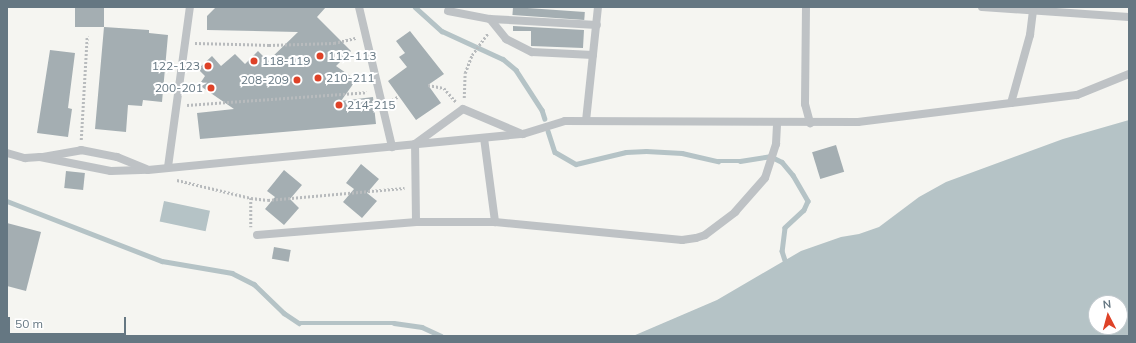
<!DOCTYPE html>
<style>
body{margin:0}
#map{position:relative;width:1136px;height:343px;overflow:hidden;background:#f5f5f1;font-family:Mulish,sans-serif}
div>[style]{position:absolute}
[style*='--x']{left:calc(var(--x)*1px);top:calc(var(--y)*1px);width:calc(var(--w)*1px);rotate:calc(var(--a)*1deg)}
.water>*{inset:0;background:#b5c3c6;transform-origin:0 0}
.stream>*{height:4.5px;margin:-2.25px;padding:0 2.25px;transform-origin:2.25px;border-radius:2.25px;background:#b5c3c6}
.building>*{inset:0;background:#a4aeb2;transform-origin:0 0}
.path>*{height:2.5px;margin-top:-1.25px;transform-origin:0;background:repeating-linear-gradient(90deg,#b8bbbd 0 2px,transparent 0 4px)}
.service>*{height:8px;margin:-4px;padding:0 4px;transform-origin:4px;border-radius:4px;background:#bec2c5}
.dots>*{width:11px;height:11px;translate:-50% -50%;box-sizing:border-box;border:2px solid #fff;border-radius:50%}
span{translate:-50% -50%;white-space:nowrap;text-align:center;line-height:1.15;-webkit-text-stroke:4px #fff;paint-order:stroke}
.poi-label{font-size:12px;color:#657782}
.left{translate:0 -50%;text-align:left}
.right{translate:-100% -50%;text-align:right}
.frame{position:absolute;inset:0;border:8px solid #657782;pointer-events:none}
.north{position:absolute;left:1088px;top:295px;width:40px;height:40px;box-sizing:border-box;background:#fff;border:1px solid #c1c9cd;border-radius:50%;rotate:354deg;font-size:11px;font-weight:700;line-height:16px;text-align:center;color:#657782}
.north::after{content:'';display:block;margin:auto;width:14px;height:18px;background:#de4228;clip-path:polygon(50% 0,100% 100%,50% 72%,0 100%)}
.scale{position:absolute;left:8px;top:317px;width:118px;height:18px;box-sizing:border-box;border:2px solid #657782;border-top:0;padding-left:5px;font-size:12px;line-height:14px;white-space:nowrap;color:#657782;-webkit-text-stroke:3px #fff;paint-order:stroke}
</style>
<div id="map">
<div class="water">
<div style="clip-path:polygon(evenodd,1129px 120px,1129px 336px,633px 336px,717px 300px,801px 251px,841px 237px,859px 234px,879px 227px,919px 197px,946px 182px,1063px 139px,1129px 120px,1096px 303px,1120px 303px,1120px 327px,1096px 327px,1096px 303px)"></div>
<div style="left:164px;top:201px;width:47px;height:21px;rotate:12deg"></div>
</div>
<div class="stream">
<div style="--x:415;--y:7;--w:36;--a:42"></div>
<div style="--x:442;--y:31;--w:67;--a:24.7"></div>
<div style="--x:503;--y:59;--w:17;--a:40"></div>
<div style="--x:516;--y:70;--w:48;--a:57"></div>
<div style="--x:542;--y:110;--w:9;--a:72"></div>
<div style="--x:548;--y:131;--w:22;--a:72"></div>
<div style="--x:555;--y:152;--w:24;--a:30"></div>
<div style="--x:576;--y:164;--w:51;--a:-13.5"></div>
<div style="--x:626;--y:152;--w:20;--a:-3"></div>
<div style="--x:646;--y:151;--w:36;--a:3"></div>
<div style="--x:682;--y:153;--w:37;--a:13"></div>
<div style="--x:718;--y:161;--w:22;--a:0"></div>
<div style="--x:740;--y:161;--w:30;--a:-9"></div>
<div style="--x:770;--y:156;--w:13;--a:27"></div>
<div style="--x:782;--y:162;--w:17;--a:50"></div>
<div style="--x:793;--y:175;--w:30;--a:60"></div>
<div style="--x:808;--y:201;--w:10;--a:114"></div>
<div style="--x:804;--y:210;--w:26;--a:137"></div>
<div style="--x:785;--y:228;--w:23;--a:97"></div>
<div style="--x:782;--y:251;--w:9;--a:72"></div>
<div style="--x:7;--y:201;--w:166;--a:21.2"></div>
<div style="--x:162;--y:261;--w:71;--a:9.7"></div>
<div style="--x:232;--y:273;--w:25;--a:27"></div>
<div style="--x:254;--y:284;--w:42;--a:44"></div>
<div style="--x:284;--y:313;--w:18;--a:34"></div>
<div style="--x:299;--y:323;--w:95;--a:0"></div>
<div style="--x:394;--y:323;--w:28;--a:8"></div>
<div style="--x:422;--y:327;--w:21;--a:25"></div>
</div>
<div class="building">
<div style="left:75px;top:7px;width:29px;height:20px"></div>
<div style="clip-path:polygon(216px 7px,326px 7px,317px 17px,351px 51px,336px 66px,356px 80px,341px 101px,373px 97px,376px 124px,200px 139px,197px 113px,234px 109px,199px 85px,205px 76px,198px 69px,212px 56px,221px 66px,235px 54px,245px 64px,258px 51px,268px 61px,298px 32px,207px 30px,207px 16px)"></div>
<div style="left:513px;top:7px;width:72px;height:8px;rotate:4deg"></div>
<div style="clip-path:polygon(513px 26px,584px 30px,583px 48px,531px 46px,531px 31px,513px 31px)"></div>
<div style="clip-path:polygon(104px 27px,149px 30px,149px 33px,168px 35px,162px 102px,143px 100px,142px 106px,128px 105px,126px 132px,95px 129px)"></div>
<div style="clip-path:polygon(410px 31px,444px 74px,428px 85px,441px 103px,416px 120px,388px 81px,407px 67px,399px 57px,405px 53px,396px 41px)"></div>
<div style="clip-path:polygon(50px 50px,75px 53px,68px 108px,72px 109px,68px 137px,37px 133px)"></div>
<div style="left:836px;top:145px;width:28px;height:25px;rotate:73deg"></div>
<div style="clip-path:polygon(361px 164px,379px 179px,367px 193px,377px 201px,362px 218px,343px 202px,354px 189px,346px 183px)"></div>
<div style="clip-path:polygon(284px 170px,302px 185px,290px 199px,299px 208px,284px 225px,265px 209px,275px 197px,267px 191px)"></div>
<div style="left:66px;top:171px;width:19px;height:17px;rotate:6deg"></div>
<div style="clip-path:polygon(7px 223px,41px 232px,26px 291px,7px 286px)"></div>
<div style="left:274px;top:247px;width:17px;height:12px;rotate:10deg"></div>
</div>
<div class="path">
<div style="--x:195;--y:43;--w:74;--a:1.5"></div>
<div style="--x:269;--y:45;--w:65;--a:-1.8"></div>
<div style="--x:334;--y:43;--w:23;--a:-13"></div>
<div style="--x:428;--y:85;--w:16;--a:11"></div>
<div style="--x:444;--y:88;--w:18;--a:49"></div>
<div style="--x:464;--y:98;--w:25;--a:-88"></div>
<div style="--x:465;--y:73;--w:19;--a:-69"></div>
<div style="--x:472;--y:55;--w:27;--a:-54"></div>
<div style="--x:392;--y:100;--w:8;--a:-30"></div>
<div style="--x:187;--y:105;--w:180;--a:-4.1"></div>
<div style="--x:81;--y:140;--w:104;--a:-86.7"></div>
<div style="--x:177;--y:180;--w:76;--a:13.7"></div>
<div style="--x:251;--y:198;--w:29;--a:90"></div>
<div style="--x:251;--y:198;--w:17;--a:7"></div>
<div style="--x:268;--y:200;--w:137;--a:-5"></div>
</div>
<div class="service">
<div style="--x:359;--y:7;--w:144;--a:76.7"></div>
<div style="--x:806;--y:7;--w:97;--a:90.6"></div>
<div style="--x:805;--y:104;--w:20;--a:75"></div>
<div style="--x:982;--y:7;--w:147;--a:3.9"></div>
<div style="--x:448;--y:11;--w:43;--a:10.8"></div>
<div style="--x:490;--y:19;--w:26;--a:51"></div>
<div style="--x:506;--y:39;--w:29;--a:27"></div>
<div style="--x:532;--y:52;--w:61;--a:2.8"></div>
<div style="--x:490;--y:19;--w:107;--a:3.2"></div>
<div style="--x:1011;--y:103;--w:66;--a:-6.9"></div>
<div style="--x:1077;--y:95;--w:56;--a:-22"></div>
<div style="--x:586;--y:121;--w:115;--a:-84"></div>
<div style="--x:484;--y:138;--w:85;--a:82.5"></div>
<div style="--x:7;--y:153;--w:19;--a:16"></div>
<div style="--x:25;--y:158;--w:15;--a:-4"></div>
<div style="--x:40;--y:157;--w:72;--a:11.2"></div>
<div style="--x:111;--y:171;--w:37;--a:-2"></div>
<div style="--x:148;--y:170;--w:377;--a:-5.5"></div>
<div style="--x:523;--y:134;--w:44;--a:-17.2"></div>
<div style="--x:565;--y:121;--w:293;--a:0.2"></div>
<div style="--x:858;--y:122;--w:154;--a:-7.1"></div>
<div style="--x:1011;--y:103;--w:71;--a:-74.4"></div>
<div style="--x:1030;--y:35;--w:24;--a:-83"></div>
<div style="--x:43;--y:157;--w:39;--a:-10"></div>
<div style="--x:81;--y:150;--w:37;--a:11"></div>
<div style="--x:117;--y:157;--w:31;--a:22"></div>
<div style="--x:168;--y:167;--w:162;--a:-82.2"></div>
<div style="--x:416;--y:222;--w:78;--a:-90.7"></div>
<div style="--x:415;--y:144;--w:59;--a:-36.1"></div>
<div style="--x:463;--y:109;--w:64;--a:23"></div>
<div style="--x:257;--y:235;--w:160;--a:-4.7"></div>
<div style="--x:416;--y:222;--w:79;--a:0"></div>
<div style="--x:495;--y:222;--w:188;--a:5.5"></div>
<div style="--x:682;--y:240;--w:14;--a:-8"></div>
<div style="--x:696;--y:238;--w:9;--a:-18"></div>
<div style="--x:705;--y:235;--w:38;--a:-37"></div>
<div style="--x:735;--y:212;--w:45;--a:-48.6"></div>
<div style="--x:765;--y:178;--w:36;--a:-72"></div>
<div style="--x:776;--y:144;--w:21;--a:-87"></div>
</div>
<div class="dots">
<div style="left:320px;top:56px;background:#de4228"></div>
<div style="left:254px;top:61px;background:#de4228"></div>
<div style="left:208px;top:66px;background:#de4228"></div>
<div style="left:318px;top:78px;background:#de4228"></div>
<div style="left:297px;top:80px;background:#de4228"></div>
<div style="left:211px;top:88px;background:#de4228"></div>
<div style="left:339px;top:105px;background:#de4228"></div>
</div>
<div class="poi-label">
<span class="left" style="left:328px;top:56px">112-113</span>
<span class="left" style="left:262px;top:61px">118-119</span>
<span class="right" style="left:200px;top:66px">122-123</span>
<span class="left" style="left:326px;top:78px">210-211</span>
<span class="right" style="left:289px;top:80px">208-209</span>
<span class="right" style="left:203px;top:88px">200-201</span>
<span class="left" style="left:347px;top:105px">214-215</span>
</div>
<div class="frame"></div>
<div class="north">N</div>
<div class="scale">50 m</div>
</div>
